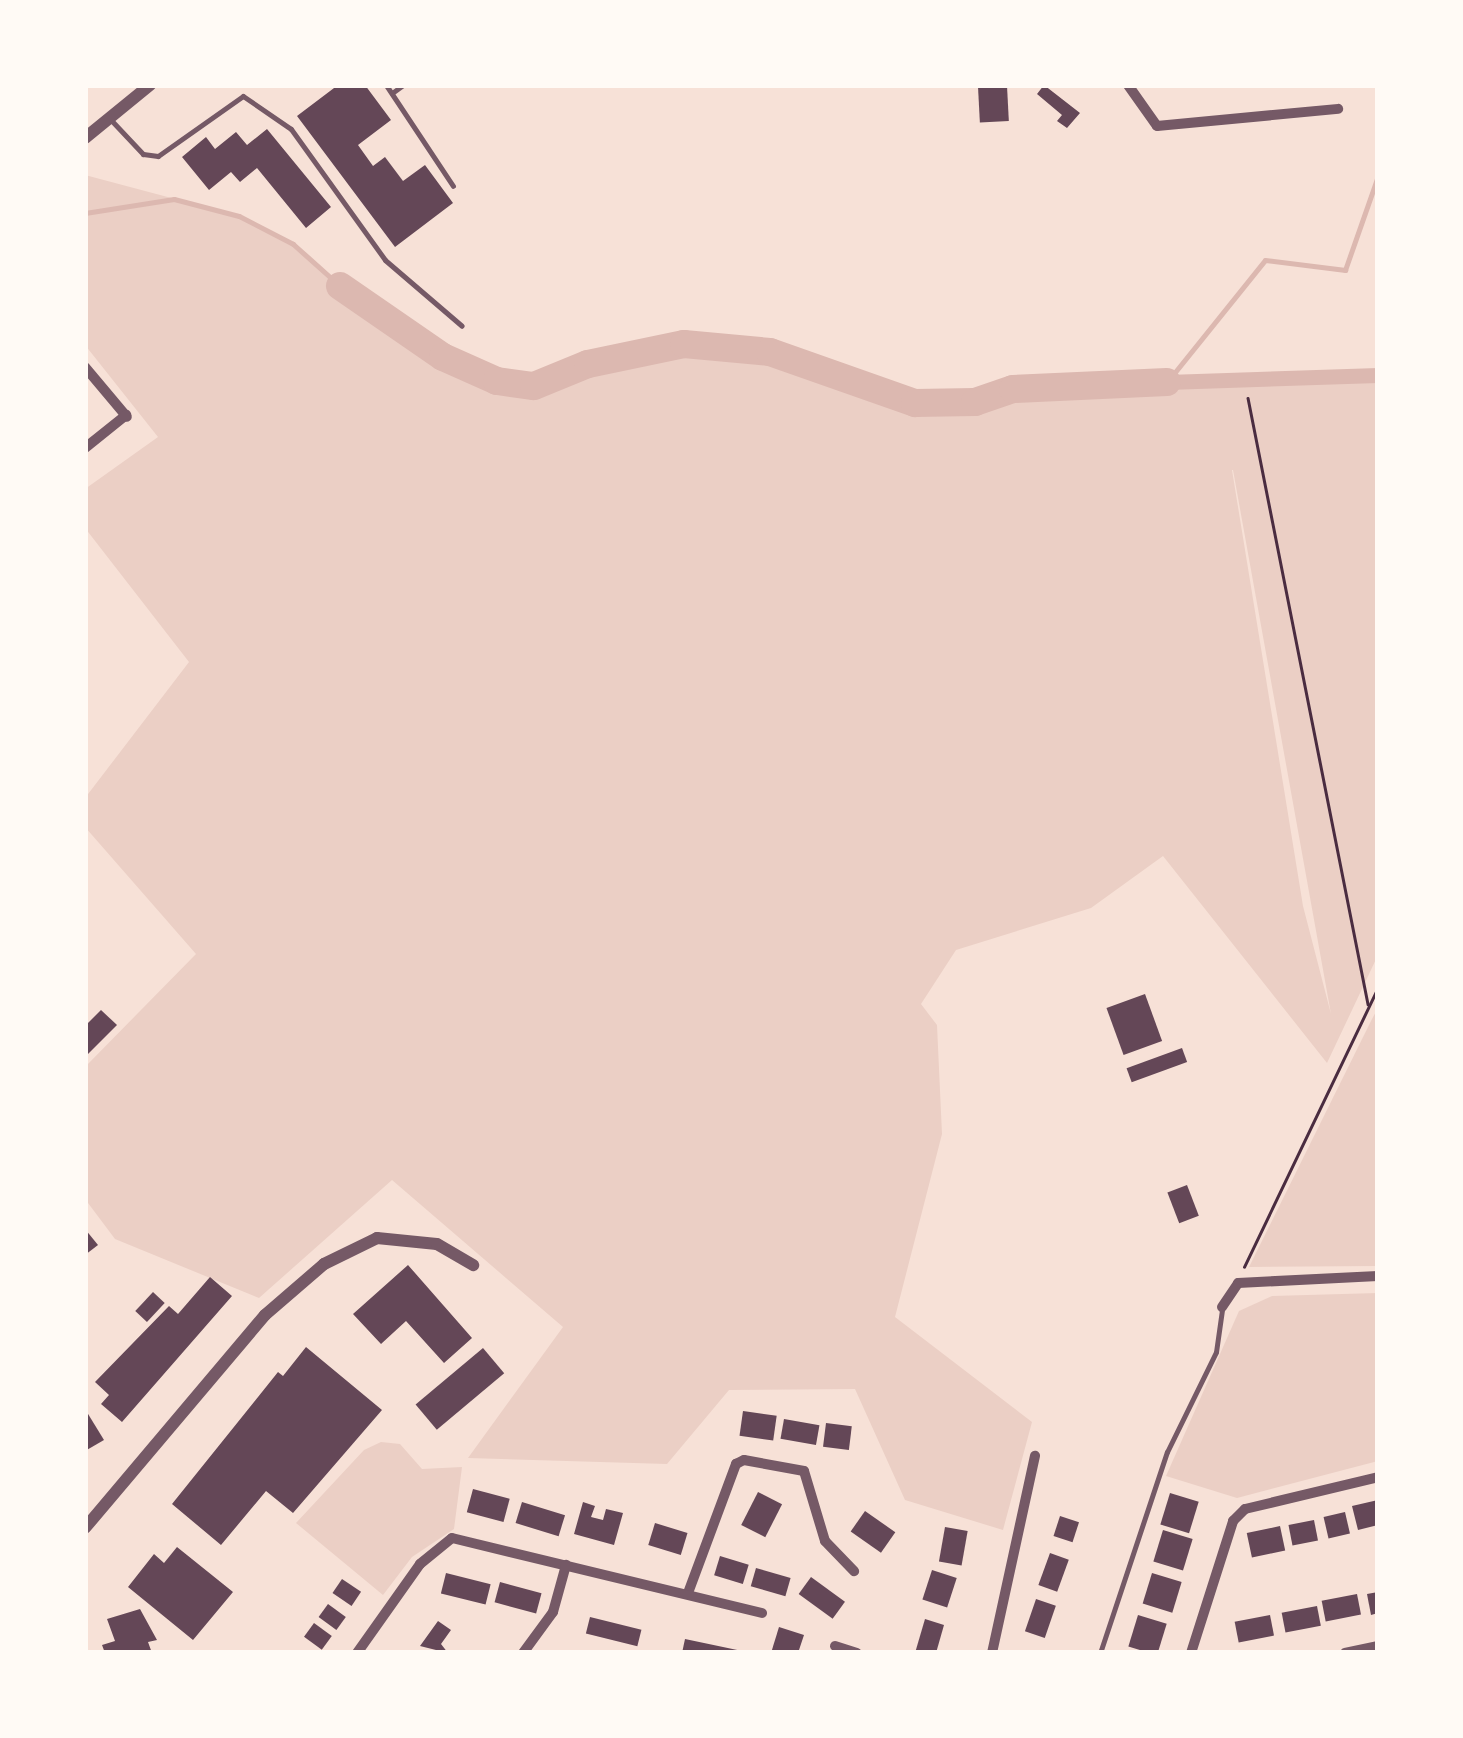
<!DOCTYPE html>
<style>
body{margin:0}
#map{position:relative;width:1463px;height:1738px;overflow:hidden;background:#f7e1d7;font-family:Arial,sans-serif}
div>[style]{position:absolute}
[style*='--x']{left:calc(var(--x)*1px);top:calc(var(--y)*1px);width:calc(var(--w)*1px);rotate:calc(var(--a)*1deg)}
.green>*{inset:0;background:#ebcfc5}
.stream>*{height:5px;margin:-2.5px;padding:0 2.5px;transform-origin:2.5px;border-radius:2.5px;background:#dcb8b0}
.canal>*{height:15px;margin:-7.5px;padding:0 7.5px;transform-origin:7.5px;border-radius:7.5px;background:#dcb8b0}
.river>*{height:28px;margin:-14px;padding:0 14px;transform-origin:14px;border-radius:14px;background:#dcb8b0}
.building>*{inset:0;background:#644757;transform-origin:0 0}
.path>*{height:2.5px;margin:-1.25px;padding:0 1.25px;transform-origin:1.25px;border-radius:1.25px;background:#4a2c40}
.service>*{height:5px;margin:-2.5px;padding:0 2.5px;transform-origin:2.5px;border-radius:2.5px;background:#755966}
.minor>*{height:10px;margin:-5px;padding:0 5px;transform-origin:5px;border-radius:5px;background:#755966}
.tertiary>*{height:12px;margin:-6px;padding:0 6px;transform-origin:6px;border-radius:6px;background:#755966}
span{translate:-50% -50%;white-space:nowrap;text-align:center;line-height:1.15;-webkit-text-stroke:8px #fffaf5;paint-order:stroke}
.frame{position:absolute;inset:0;border:88px solid #fffaf5;pointer-events:none}
</style>
<div id="map">
<div class="green">
<div style="clip-path:polygon(evenodd,85px 175px,239px 216px,293px 244px,340px 286px,443px 357px,497px 381px,534px 386px,588px 364px,684px 344px,770px 352px,915px 403px,975px 402px,1013px 389px,1378px 378px,1378px 955px,1327px 1063px,1163px 856px,1091px 908px,956px 950px,921px 1004px,937px 1025px,942px 1134px,895px 1317px,1032px 1422px,1003px 1530px,905px 1500px,855px 1389px,729px 1390px,667px 1464px,468px 1458px,563px 1327px,392px 1180px,259px 1298px,115px 1239px,85px 1199px,85px 1067px,196px 954px,85px 827px,85px 798px,189px 662px,85px 528px,85px 489px,158px 437px,85px 345px,85px 175px,1232px 470px,1233px 470px,1331px 1014px,1303px 906px,1232px 470px)"></div>
<div style="clip-path:polygon(1378px 1008px,1378px 1266px,1249px 1267px,1372px 1019px)"></div>
<div style="clip-path:polygon(1378px 1293px,1378px 1461px,1237px 1498px,1166px 1476px,1239px 1311px,1272px 1296px)"></div>
<div style="clip-path:polygon(381px 1442px,400px 1444px,422px 1469px,462px 1467px,454px 1529px,412px 1557px,383px 1595px,296px 1523px,364px 1450px)"></div>
</div>
<div class="stream">
<div style="--x:85;--y:213;--w:90;--a:-8.9"></div>
<div style="--x:174;--y:199;--w:67;--a:14.7"></div>
<div style="--x:239;--y:216;--w:61;--a:27.4"></div>
<div style="--x:293;--y:244;--w:63;--a:41.8"></div>
<div style="--x:1167;--y:382;--w:156;--a:-51.2"></div>
<div style="--x:1265;--y:260;--w:81;--a:7.1"></div>
<div style="--x:1345;--y:270;--w:100;--a:-70.7"></div>
</div>
<div class="canal">
<div style="--x:1167;--y:382;--w:211;--a:-1.9"></div>
</div>
<div class="river">
<div style="--x:340;--y:286;--w:125;--a:34.6"></div>
<div style="--x:443;--y:357;--w:59;--a:24"></div>
<div style="--x:497;--y:381;--w:37;--a:8"></div>
<div style="--x:534;--y:386;--w:58;--a:-22.2"></div>
<div style="--x:588;--y:364;--w:98;--a:-11.8"></div>
<div style="--x:684;--y:344;--w:86;--a:5.3"></div>
<div style="--x:770;--y:352;--w:154;--a:19.4"></div>
<div style="--x:915;--y:403;--w:60;--a:-1"></div>
<div style="--x:975;--y:402;--w:40;--a:-18.9"></div>
<div style="--x:1013;--y:389;--w:154;--a:-2.6"></div>
</div>
<div class="building">
<div style="clip-path:polygon(338px 85px,365px 85px,391px 120px,358px 145px,373px 166px,385px 157px,403px 181px,425px 165px,453px 203px,395px 247px,297px 116px)"></div>
<div style="clip-path:polygon(1044px 85px,1080px 113px,1067px 128px,1057px 121px,1062px 115px,1037px 94px)"></div>
<div style="left:1007px;top:86px;width:35px;height:29px;rotate:87deg"></div>
<div style="clip-path:polygon(267px 129px,331px 207px,306px 228px,257px 168px,240px 182px,231px 172px,209px 190px,182px 157px,206px 137px,215px 149px,236px 132px,247px 145px)"></div>
<div style="left:1145px;top:994px;width:50px;height:41px;rotate:70deg"></div>
<div style="clip-path:polygon(101px 1010px,117px 1025px,88px 1054px,85px 1026px)"></div>
<div style="left:1182px;top:1048px;width:15px;height:59px;rotate:70deg"></div>
<div style="left:1187px;top:1185px;width:33px;height:21px;rotate:69deg"></div>
<div style="clip-path:polygon(85px 1229px,98px 1245px,85px 1255px)"></div>
<div style="clip-path:polygon(408px 1265px,472px 1338px,444px 1363px,406px 1321px,381px 1344px,353px 1314px)"></div>
<div style="clip-path:polygon(210px 1277px,232px 1296px,122px 1422px,101px 1404px,109px 1395px,95px 1382px,169px 1306px,178px 1314px)"></div>
<div style="left:153px;top:1292px;width:16px;height:26px;rotate:43deg"></div>
<div style="clip-path:polygon(306px 1347px,382px 1410px,293px 1513px,266px 1491px,221px 1545px,172px 1504px,278px 1372px,283px 1376px)"></div>
<div style="left:483px;top:1348px;width:33px;height:88px;rotate:50deg"></div>
<div style="clip-path:polygon(85px 1409px,104px 1440px,85px 1451px)"></div>
<div style="left:743px;top:1411px;width:34px;height:25px;rotate:8deg"></div>
<div style="left:784px;top:1419px;width:36px;height:20px;rotate:10deg"></div>
<div style="left:826px;top:1423px;width:26px;height:24px;rotate:7deg"></div>
<div style="left:473px;top:1489px;width:38px;height:24px;rotate:15deg"></div>
<div style="left:758px;top:1492px;width:27px;height:37px;rotate:27deg"></div>
<div style="left:1170px;top:1493px;width:30px;height:33px;rotate:17deg"></div>
<div style="clip-path:polygon(1378px 1500px,1378px 1525px,1358px 1530px,1352px 1506px)"></div>
<div style="left:522px;top:1502px;width:45px;height:22px;rotate:17deg"></div>
<div style="clip-path:polygon(583px 1502px,595px 1506px,591px 1517px,603px 1520px,606px 1509px,623px 1513px,614px 1545px,574px 1534px)"></div>
<div style="left:865px;top:1511px;width:37px;height:25px;rotate:35deg"></div>
<div style="left:1345px;top:1512px;width:22px;height:22px;rotate:77deg"></div>
<div style="left:1060px;top:1516px;width:20px;height:21px;rotate:18deg"></div>
<div style="left:1314px;top:1520px;width:21px;height:26px;rotate:79deg"></div>
<div style="left:655px;top:1523px;width:34px;height:23px;rotate:17deg"></div>
<div style="left:1280px;top:1526px;width:25px;height:34px;rotate:78deg"></div>
<div style="left:945px;top:1527px;width:23px;height:35px;rotate:10deg"></div>
<div style="left:1163px;top:1530px;width:31px;height:33px;rotate:17deg"></div>
<div style="clip-path:polygon(177px 1547px,233px 1592px,193px 1640px,128px 1587px,154px 1554px,164px 1563px)"></div>
<div style="left:1050px;top:1553px;width:20px;height:34px;rotate:20deg"></div>
<div style="left:720px;top:1556px;width:30px;height:20px;rotate:17deg"></div>
<div style="left:756px;top:1568px;width:36px;height:19px;rotate:16deg"></div>
<div style="left:932px;top:1570px;width:26px;height:31px;rotate:18deg"></div>
<div style="left:446px;top:1573px;width:46px;height:21px;rotate:14deg"></div>
<div style="left:1152px;top:1573px;width:31px;height:32px;rotate:17deg"></div>
<div style="left:811px;top:1577px;width:42px;height:21px;rotate:36deg"></div>
<div style="left:342px;top:1579px;width:23px;height:17px;rotate:34deg"></div>
<div style="left:500px;top:1582px;width:43px;height:21px;rotate:15deg"></div>
<div style="clip-path:polygon(1378px 1592px,1378px 1613px,1371px 1615px,1367px 1594px)"></div>
<div style="left:1357px;top:1594px;width:21px;height:36px;rotate:79deg"></div>
<div style="left:1036px;top:1599px;width:21px;height:34px;rotate:19deg"></div>
<div style="left:328px;top:1604px;width:22px;height:16px;rotate:36deg"></div>
<div style="left:1317px;top:1606px;width:20px;height:36px;rotate:79deg"></div>
<div style="clip-path:polygon(140px 1609px,157px 1640px,148px 1642px,152px 1653px,105px 1653px,102px 1645px,115px 1641px,107px 1619px)"></div>
<div style="left:1138px;top:1615px;width:30px;height:33px;rotate:17deg"></div>
<div style="left:1270px;top:1615px;width:21px;height:36px;rotate:79deg"></div>
<div style="left:590px;top:1617px;width:53px;height:17px;rotate:14deg"></div>
<div style="clip-path:polygon(925px 1619px,944px 1625px,936px 1653px,915px 1653px)"></div>
<div style="clip-path:polygon(438px 1621px,451px 1630px,441px 1644px,448px 1653px,420px 1646px)"></div>
<div style="left:314px;top:1623px;width:22px;height:17px;rotate:36deg"></div>
<div style="clip-path:polygon(779px 1627px,804px 1635px,798px 1653px,771px 1653px)"></div>
<div style="clip-path:polygon(685px 1639px,742px 1651px,742px 1653px,682px 1653px)"></div>
</div>
<div class="path">
<div style="--x:1248;--y:398;--w:618;--a:78.8"></div>
<div style="--x:1244;--y:1267;--w:310;--a:-64.4"></div>
</div>
<div class="service">
<div style="--x:386;--y:85;--w:121;--a:56.4"></div>
<div style="--x:392;--y:93;--w:14;--a:-36"></div>
<div style="--x:111;--y:120;--w:47;--a:46.7"></div>
<div style="--x:143;--y:154;--w:15;--a:8"></div>
<div style="--x:158;--y:156;--w:104;--a:-35.2"></div>
<div style="--x:243;--y:96;--w:58;--a:34.5"></div>
<div style="--x:291;--y:129;--w:161;--a:54.3"></div>
<div style="--x:385;--y:260;--w:101;--a:40.6"></div>
<div style="--x:1100;--y:1653;--w:212;--a:-71.6"></div>
<div style="--x:1167;--y:1452;--w:111;--a:-63.9"></div>
<div style="--x:1216;--y:1352;--w:42;--a:-81.9"></div>
</div>
<div class="minor">
<div style="--x:1128;--y:85;--w:50;--a:54.7"></div>
<div style="--x:1157;--y:126;--w:182;--a:-5.4"></div>
<div style="--x:85;--y:367;--w:65;--a:50"></div>
<div style="--x:85;--y:448;--w:53;--a:-38.8"></div>
<div style="--x:1222;--y:1307;--w:29;--a:-56"></div>
<div style="--x:1238;--y:1283;--w:140;--a:-2.9"></div>
<div style="--x:688;--y:1593;--w:138;--a:-69.6"></div>
<div style="--x:736;--y:1464;--w:9;--a:-27"></div>
<div style="--x:744;--y:1460;--w:61;--a:10.4"></div>
<div style="--x:804;--y:1471;--w:73;--a:73.3"></div>
<div style="--x:825;--y:1541;--w:42;--a:46"></div>
<div style="--x:835;--y:1646;--w:23;--a:18"></div>
<div style="--x:357;--y:1653;--w:109;--a:-54.7"></div>
<div style="--x:420;--y:1564;--w:41;--a:-39.1"></div>
<div style="--x:452;--y:1538;--w:319;--a:13.6"></div>
<div style="--x:523;--y:1653;--w:51;--a:-53.8"></div>
<div style="--x:553;--y:1612;--w:49;--a:-74.5"></div>
<div style="--x:992;--y:1653;--w:202;--a:-77.7"></div>
<div style="--x:1191;--y:1653;--w:139;--a:-72.3"></div>
<div style="--x:1233;--y:1521;--w:17;--a:-45"></div>
<div style="--x:1245;--y:1509;--w:137;--a:-13.5"></div>
<div style="--x:1345;--y:1653;--w:34;--a:-12"></div>
</div>
<div class="tertiary">
<div style="--x:85;--y:138;--w:84;--a:-39.2"></div>
<div style="--x:85;--y:1528;--w:279;--a:-49.8"></div>
<div style="--x:265;--y:1315;--w:78;--a:-40.8"></div>
<div style="--x:324;--y:1264;--w:59;--a:-26.1"></div>
<div style="--x:377;--y:1238;--w:60;--a:5.7"></div>
<div style="--x:437;--y:1244;--w:42;--a:30.3"></div>
</div>
<div class="frame"></div>
</div>
